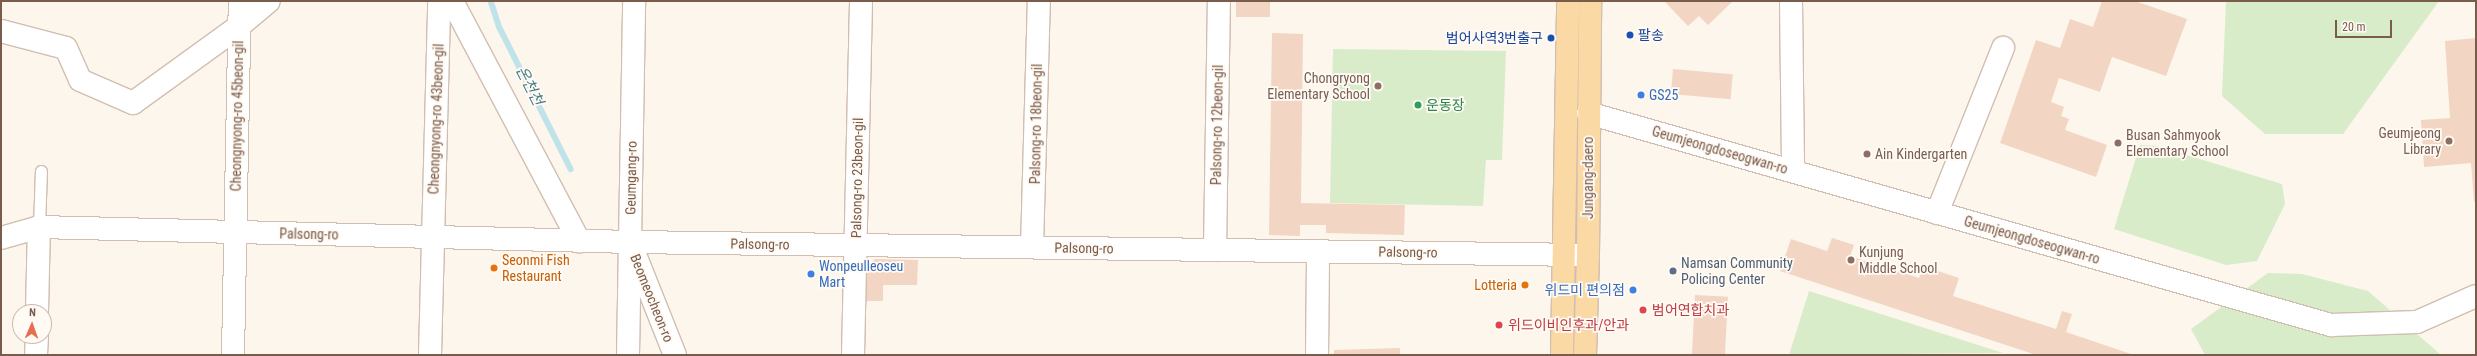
<!DOCTYPE html>
<meta charset="utf-8">
<style>
body{margin:0}
#map{position:relative;width:2477px;height:356px;overflow:hidden;background:#fdf6ec;font-family:"Roboto Condensed","Noto Sans KR",sans-serif}
div>[style]{position:absolute}
[style*='--x']{left:calc(var(--x)*1px);top:calc(var(--y)*1px);width:calc(var(--w)*1px);rotate:calc(var(--a)*1deg)}
.green>*{inset:0;background:#d8ecc9}
.stream>*{height:5.5px;margin:-2.75px;padding:0 2.75px;transform-origin:2.75px;border-radius:2.75px;background:#bfe3e8}
.building>*{inset:0;background:#f3d5c3;transform-origin:0 0}
.roads{filter:drop-shadow(1px 0 #d1beb0) drop-shadow(-1px 0 #d1beb0) drop-shadow(0 1px #d1beb0) drop-shadow(0 -1px #d1beb0)}
.lane>*{height:11px;margin:-5.5px;padding:0 5.5px;transform-origin:5.5px;border-radius:5.5px;background:#fff}
.street>*{height:22px;margin:-11px;padding:0 11px;transform-origin:11px;border-radius:11px;background:#fff}
.secondary>*{height:22px;margin:-11px;padding:0 11px;transform-origin:11px;border-radius:11px;background:#fff}
.primary>*{height:22px;margin:-11px;padding:0 11px;transform-origin:11px;border-radius:11px;background:#fbd9a5}
.dots>*{width:11px;height:11px;translate:-50% -50%;box-sizing:border-box;border:2px solid #fffaf3;border-radius:50%}
span{translate:-50% -50%;white-space:nowrap;text-align:center;line-height:1.15;-webkit-text-stroke:3.5px #fffaf3;paint-order:stroke}
.transit-label{font-size:14px;color:#164399}
.left{translate:0 -50%;text-align:left}
.right{translate:-100% -50%;text-align:right}
.education-label{font-size:14px;color:#785e54}
.shop-label{font-size:14px;color:#366cbe}
.leisure-label{font-size:14px;color:#27864d}
.street-label{font-size:14px;color:#7a5c4d}
.food-label{font-size:14px;color:#c56008}
.service-label{font-size:14px;color:#4e5e75}
.health-label{font-size:14px;color:#be3a42}
.water-label{font-size:15px;color:#437c86;font-style:italic}
.frame{position:absolute;inset:0;border:2px solid #7a5c4d;pointer-events:none}
.north{position:absolute;left:12px;top:304px;width:40px;height:40px;box-sizing:border-box;background:#fffaf3;border:1px solid #cabbb1;border-radius:50%;rotate:2deg;font-size:11px;font-weight:700;line-height:16px;text-align:center;color:#7a5c4d}
.north::after{content:'';display:block;margin:auto;width:14px;height:18px;background:#e76f51;clip-path:polygon(50% 0,100% 100%,50% 72%,0 100%)}
.scale{position:absolute;left:2335px;top:20px;width:57px;height:18px;box-sizing:border-box;border:2px solid #7a5c4d;border-top:0;padding-left:5px;font-size:12px;line-height:14px;white-space:nowrap;color:#7a5c4d;-webkit-text-stroke:3px #fffaf3;paint-order:stroke}
</style>
<div id="map">
<div class="green">
<div style="clip-path:polygon(2226px 1px,2439px 1px,2343px 134px,2265px 134px,2222px 96px)"></div>
<div style="clip-path:polygon(1333px 49px,1506px 51px,1502px 160px,1486px 160px,1483px 206px,1330px 203px)"></div>
<div style="clip-path:polygon(2140px 145px,2157px 146px,2282px 184px,2285px 204px,2257px 261px,2226px 265px,2114px 229px)"></div>
<div style="clip-path:polygon(2268px 273px,2302px 274px,2368px 291px,2441px 355px,2205px 355px,2191px 329px)"></div>
<div style="clip-path:polygon(1809px 291px,2003px 353px,1789px 355px)"></div>
</div>
<div class="stream">
<div style="--x:491;--y:1;--w:28;--a:72"></div>
<div style="--x:500;--y:28;--w:158;--a:63.3"></div>
</div>
<div class="building">
<div style="left:1236px;top:1px;width:34px;height:16px"></div>
<div style="clip-path:polygon(1664px 1px,1733px 1px,1708px 25px,1699px 16px,1688px 26px)"></div>
<div style="clip-path:polygon(2102px 1px,2135px 1px,2187px 19px,2166px 76px,2112px 57px,2100px 92px,2059px 78px,2051px 102px,2064px 107px,2061px 116px,2069px 119px,2065px 130px,2107px 145px,2096px 177px,2000px 143px,2036px 40px,2060px 48px,2070px 19px,2093px 27px)"></div>
<div style="clip-path:polygon(1272px 33px,1303px 34px,1301px 203px,1405px 205px,1404px 235px,1326px 233px,1326px 225px,1300px 225px,1300px 236px,1269px 235px)"></div>
<div style="clip-path:polygon(2476px 38px,2476px 201px,2474px 202px,2471px 163px,2424px 167px,2421px 120px,2450px 118px,2445px 41px)"></div>
<div style="left:1673px;top:69px;width:60px;height:25px;rotate:5deg"></div>
<div style="clip-path:polygon(1832px 238px,1854px 245px,1850px 256px,1919px 278px,1923px 266px,1959px 278px,1953px 296px,2056px 329px,2062px 311px,2072px 314px,2066px 332px,2134px 355px,2036px 355px,1780px 271px,1791px 239px,1827px 251px)"></div>
<div style="clip-path:polygon(875px 259px,918px 260px,917px 285px,883px 285px,883px 301px,864px 301px,864px 269px)"></div>
<div style="left:1695px;top:295px;width:33px;height:60px;rotate:3deg"></div>
<div style="clip-path:polygon(1400px 348px,1400px 355px,1334px 355px,1334px 350px)"></div>
</div>
<div class="roads">
<div class="lane">
<div style="--x:39;--y:227;--w:56;--a:-88"></div>
</div>
<div class="street">
<div style="--x:452;--y:1;--w:272;--a:62.1"></div>
<div style="--x:1791;--y:1;--w:170;--a:89.3"></div>
<div style="--x:1;--y:31;--w:67;--a:14.7"></div>
<div style="--x:66;--y:48;--w:35;--a:66"></div>
<div style="--x:80;--y:80;--w:58;--a:23.5"></div>
<div style="--x:133;--y:103;--w:130;--a:-35.9"></div>
<div style="--x:238;--y:27;--w:40;--a:-40"></div>
<div style="--x:1;--y:238;--w:40;--a:-16"></div>
<div style="--x:39;--y:227;--w:591;--a:1.45"></div>
<div style="--x:630;--y:242;--w:958;--a:0.78"></div>
<div style="--x:1032;--y:247;--w:246;--a:-88.4"></div>
<div style="--x:1215;--y:250;--w:249;--a:-89.1"></div>
<div style="--x:37;--y:312;--w:85;--a:-88.7"></div>
<div style="--x:36;--y:355;--w:19;--a:-87"></div>
<div style="--x:233;--y:355;--w:354;--a:-88.9"></div>
<div style="--x:430;--y:355;--w:354;--a:-88.5"></div>
<div style="--x:853;--y:355;--w:354;--a:-88.7"></div>
<div style="--x:1317;--y:355;--w:104;--a:-89.4"></div>
</div>
<div class="secondary">
<div style="--x:1588;--y:113;--w:773;--a:15.93"></div>
<div style="--x:2331;--y:325;--w:86;--a:-2"></div>
<div style="--x:2417;--y:322;--w:64;--a:-23.8"></div>
<div style="--x:1937;--y:213;--w:178;--a:-68.2"></div>
<div style="--x:634;--y:252;--w:111;--a:68.3"></div>
<div style="--x:628;--y:355;--w:354;--a:-89"></div>
</div>
<div class="primary">
<div style="--x:1562;--y:355;--w:354;--a:-89"></div>
<div style="--x:1585;--y:355;--w:100;--a:-88.3"></div>
<div style="--x:1588;--y:255;--w:254;--a:-89.5"></div>
</div>
</div>
<div class="dots">
<div style="left:1630px;top:35px;background:#1a4fb4"></div>
<div style="left:1551px;top:38px;background:#1a4fb4"></div>
<div style="left:1378px;top:86px;background:#8d6e63"></div>
<div style="left:1641px;top:95px;background:#3f7fe0"></div>
<div style="left:1418px;top:105px;background:#2e9e5b"></div>
<div style="left:2449px;top:141px;background:#8d6e63"></div>
<div style="left:2118px;top:143px;background:#8d6e63"></div>
<div style="left:1867px;top:154px;background:#8d6e63"></div>
<div style="left:1851px;top:260px;background:#8d6e63"></div>
<div style="left:494px;top:268px;background:#e8710a"></div>
<div style="left:1673px;top:271px;background:#5c6f8a"></div>
<div style="left:811px;top:274px;background:#3f7fe0"></div>
<div style="left:1525px;top:285px;background:#e8710a"></div>
<div style="left:1633px;top:290px;background:#3f7fe0"></div>
<div style="left:1643px;top:310px;background:#e0444e"></div>
<div style="left:1499px;top:325px;background:#e0444e"></div>
</div>
<div class="transit-label">
<span class="left" style="left:1638px;top:35px">팔송</span>
<span class="right" style="left:1543px;top:38px">범어사역3번출구</span>
</div>
<div class="education-label">
<span class="right" style="left:1370px;top:86px">Chongryong<br>Elementary School</span>
<span class="right" style="left:2441px;top:141px">Geumjeong<br>Library</span>
<span class="left" style="left:2126px;top:143px">Busan Sahmyook<br>Elementary School</span>
<span class="left" style="left:1875px;top:154px">Ain Kindergarten</span>
<span class="left" style="left:1859px;top:260px">Kunjung<br>Middle School</span>
</div>
<div class="shop-label">
<span class="left" style="left:1649px;top:95px">GS25</span>
<span class="left" style="left:819px;top:274px">Wonpeulleoseu<br>Mart</span>
<span class="right" style="left:1625px;top:290px">위드미 편의점</span>
</div>
<div class="leisure-label">
<span class="left" style="left:1426px;top:105px">운동장</span>
</div>
<div class="street-label">
<span style="left:237px;top:116px;rotate:-89deg">Cheongnyong-ro 45beon-gil</span>
<span style="left:436px;top:119px;rotate:-88deg">Cheongnyong-ro 43beon-gil</span>
<span style="left:1036px;top:124px;rotate:-89deg">Palsong-ro 18beon-gil</span>
<span style="left:1217px;top:125px;rotate:-89deg">Palsong-ro 12beon-gil</span>
<span style="left:1720px;top:150px;rotate:16deg">Geumjeongdoseogwan-ro</span>
<span style="left:631px;top:178px;rotate:-89deg">Geumgang-ro</span>
<span style="left:857px;top:178px;rotate:-89deg">Palsong-ro 23beon-gil</span>
<span style="left:1588px;top:178px;rotate:-90deg">Jungang-daero</span>
<span style="left:309px;top:234px;rotate:1deg">Palsong-ro</span>
<span style="left:2032px;top:240px;rotate:16deg">Geumjeongdoseogwan-ro</span>
<span style="left:760px;top:244px;rotate:1deg">Palsong-ro</span>
<span style="left:1084px;top:248px;rotate:1deg">Palsong-ro</span>
<span style="left:1408px;top:252px;rotate:1deg">Palsong-ro</span>
<span style="left:652px;top:298px;rotate:68deg">Beomeocheon-ro</span>
</div>
<div class="food-label">
<span class="left" style="left:502px;top:268px">Seonmi Fish<br>Restaurant</span>
<span class="right" style="left:1517px;top:285px">Lotteria</span>
</div>
<div class="service-label">
<span class="left" style="left:1681px;top:271px">Namsan Community<br>Policing Center</span>
</div>
<div class="health-label">
<span class="left" style="left:1652px;top:310px">범어연합치과</span>
<span class="left" style="left:1508px;top:325px">위드이비인후과/안과</span>
</div>
<div class="water-label">
<span style="left:529px;top:86px;rotate:63deg">온천천</span>
</div>
<div class="frame"></div>
<div class="north">N</div>
<div class="scale">20 m</div>
</div>
